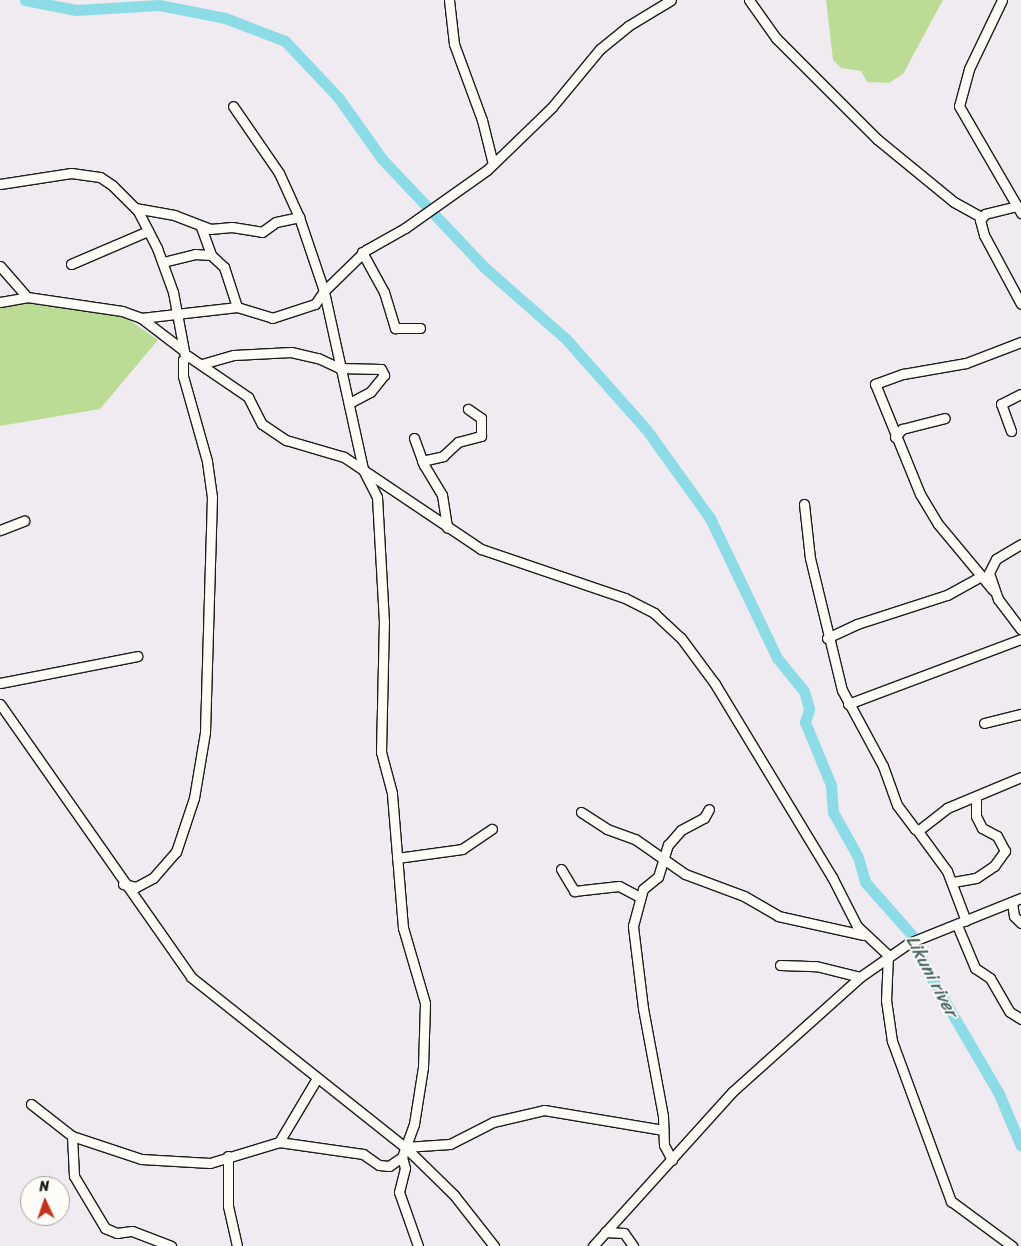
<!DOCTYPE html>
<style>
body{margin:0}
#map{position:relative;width:1021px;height:1246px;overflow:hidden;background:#f0ebf0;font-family:Sriracha,sans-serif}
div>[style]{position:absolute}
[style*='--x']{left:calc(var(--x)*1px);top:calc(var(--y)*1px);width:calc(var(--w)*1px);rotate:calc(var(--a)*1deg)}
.green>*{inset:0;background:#bcdc95}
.river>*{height:11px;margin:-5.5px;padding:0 5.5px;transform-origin:5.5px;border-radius:5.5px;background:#8cdce8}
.roads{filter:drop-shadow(1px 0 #1c1c1c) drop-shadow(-1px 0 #1c1c1c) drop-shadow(0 1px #1c1c1c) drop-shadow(0 -1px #1c1c1c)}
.minor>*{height:9px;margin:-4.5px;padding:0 4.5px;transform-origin:4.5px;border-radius:4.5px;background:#fdfcf7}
span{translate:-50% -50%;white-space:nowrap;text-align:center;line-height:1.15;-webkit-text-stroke:4px #fdfcf7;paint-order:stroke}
.water-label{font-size:18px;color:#435f63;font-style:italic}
.north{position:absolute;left:20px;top:1176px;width:50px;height:50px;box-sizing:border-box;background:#fdfcf7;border:1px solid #a3a29f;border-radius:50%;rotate:357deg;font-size:14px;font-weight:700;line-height:20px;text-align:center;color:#1c1c1c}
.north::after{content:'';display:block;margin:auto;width:18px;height:22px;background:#c8321e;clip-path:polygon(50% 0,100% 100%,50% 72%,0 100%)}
</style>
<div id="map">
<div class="green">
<div style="clip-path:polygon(826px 0,943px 0,903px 74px,889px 83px,867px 82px,861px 71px,841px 68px,833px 60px)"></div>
<div style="clip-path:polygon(29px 300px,121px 314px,158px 340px,100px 409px,0 426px,0 305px)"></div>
</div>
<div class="river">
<div style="--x:25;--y:0;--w:52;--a:11.1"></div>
<div style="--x:76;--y:10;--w:83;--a:-3.4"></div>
<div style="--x:159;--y:5;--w:67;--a:11.1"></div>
<div style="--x:225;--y:18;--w:64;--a:21"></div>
<div style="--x:285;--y:41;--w:77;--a:46.6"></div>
<div style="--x:338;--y:97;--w:76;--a:54.6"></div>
<div style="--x:382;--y:159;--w:149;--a:46.6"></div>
<div style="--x:484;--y:267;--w:109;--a:41.3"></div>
<div style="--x:566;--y:339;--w:120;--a:48.4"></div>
<div style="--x:646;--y:429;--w:110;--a:54.3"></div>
<div style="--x:710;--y:518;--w:155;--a:64.4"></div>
<div style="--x:777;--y:658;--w:43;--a:50.7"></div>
<div style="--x:804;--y:691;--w:19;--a:74"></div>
<div style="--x:809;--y:709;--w:14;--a:107"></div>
<div style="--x:805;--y:722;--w:68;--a:67.6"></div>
<div style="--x:831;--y:785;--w:27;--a:86"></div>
<div style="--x:833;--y:812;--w:51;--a:60.9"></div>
<div style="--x:858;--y:857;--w:26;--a:74"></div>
<div style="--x:865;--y:882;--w:69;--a:48.5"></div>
<div style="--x:911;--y:934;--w:44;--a:65.8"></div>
<div style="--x:929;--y:974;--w:139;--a:59.7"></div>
<div style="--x:999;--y:1094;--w:56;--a:67.1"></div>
</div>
<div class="roads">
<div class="minor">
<div style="--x:449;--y:0;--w:44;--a:83.5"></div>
<div style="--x:454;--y:44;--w:81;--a:69.8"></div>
<div style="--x:482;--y:120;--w:45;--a:76"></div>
<div style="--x:749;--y:0;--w:47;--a:54.6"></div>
<div style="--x:776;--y:38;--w:143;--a:45"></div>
<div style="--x:877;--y:139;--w:99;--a:39.3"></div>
<div style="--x:954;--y:202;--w:31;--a:29"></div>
<div style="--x:1002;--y:0;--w:76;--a:115.6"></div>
<div style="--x:969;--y:69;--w:38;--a:105"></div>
<div style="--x:959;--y:106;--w:124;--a:59.9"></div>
<div style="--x:0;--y:184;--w:72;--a:-8.8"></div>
<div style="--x:71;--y:173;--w:29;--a:8"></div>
<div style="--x:100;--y:177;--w:14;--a:34"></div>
<div style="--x:112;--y:185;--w:37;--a:45"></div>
<div style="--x:138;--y:211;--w:42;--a:62.8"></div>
<div style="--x:157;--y:248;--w:47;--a:70"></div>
<div style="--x:173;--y:292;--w:65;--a:79.4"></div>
<div style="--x:1017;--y:206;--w:33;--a:166"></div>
<div style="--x:985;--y:214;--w:8;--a:130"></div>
<div style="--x:980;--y:220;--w:16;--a:75"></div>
<div style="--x:984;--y:235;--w:78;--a:61.8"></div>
<div style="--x:135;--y:208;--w:40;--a:10"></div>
<div style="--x:174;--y:215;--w:39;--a:21"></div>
<div style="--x:210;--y:229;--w:22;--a:-5"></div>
<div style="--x:232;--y:227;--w:30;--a:9"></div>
<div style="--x:262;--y:232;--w:17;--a:-36"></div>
<div style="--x:276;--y:222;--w:24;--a:-12"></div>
<div style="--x:201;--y:227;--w:30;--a:70"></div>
<div style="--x:211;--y:255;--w:18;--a:43"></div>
<div style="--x:224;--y:267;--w:42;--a:72"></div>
<div style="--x:362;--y:252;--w:46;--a:61.2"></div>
<div style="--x:384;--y:292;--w:38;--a:73"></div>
<div style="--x:395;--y:328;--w:25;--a:0"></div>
<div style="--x:163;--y:262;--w:33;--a:-14"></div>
<div style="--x:195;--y:254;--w:16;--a:4"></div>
<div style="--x:71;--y:264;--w:84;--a:-23.2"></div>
<div style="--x:0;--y:266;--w:41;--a:48.9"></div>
<div style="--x:0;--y:302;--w:27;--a:-10"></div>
<div style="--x:27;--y:297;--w:96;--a:8.4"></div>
<div style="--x:122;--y:311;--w:20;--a:20"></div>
<div style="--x:141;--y:318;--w:53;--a:37.3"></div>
<div style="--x:141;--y:318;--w:97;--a:-6.5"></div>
<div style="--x:237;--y:307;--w:37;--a:17"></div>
<div style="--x:272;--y:318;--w:45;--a:-18"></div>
<div style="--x:315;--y:304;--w:16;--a:-55"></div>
<div style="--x:324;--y:291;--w:78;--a:-108.7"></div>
<div style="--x:299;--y:217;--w:48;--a:-114.4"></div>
<div style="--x:279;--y:173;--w:81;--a:-124.5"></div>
<div style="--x:202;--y:364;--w:33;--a:-16"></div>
<div style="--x:234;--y:355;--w:57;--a:-3"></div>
<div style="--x:291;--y:352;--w:28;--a:13"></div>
<div style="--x:318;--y:358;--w:23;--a:25"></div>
<div style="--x:339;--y:368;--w:42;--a:1.4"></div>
<div style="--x:381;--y:369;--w:7;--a:63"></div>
<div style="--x:384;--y:375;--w:22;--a:129"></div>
<div style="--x:370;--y:392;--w:24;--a:152"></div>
<div style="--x:1011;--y:431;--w:29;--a:-110"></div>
<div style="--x:1001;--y:404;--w:22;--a:-27"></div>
<div style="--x:895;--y:437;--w:11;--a:-49"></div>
<div style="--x:902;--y:429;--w:44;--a:-14.3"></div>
<div style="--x:414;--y:438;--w:29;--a:70"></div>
<div style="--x:424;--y:465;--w:35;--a:59"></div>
<div style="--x:442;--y:495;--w:33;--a:81"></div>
<div style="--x:422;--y:461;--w:22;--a:-13"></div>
<div style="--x:443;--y:456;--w:21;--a:-43"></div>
<div style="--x:458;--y:442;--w:24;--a:-15"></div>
<div style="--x:481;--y:436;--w:18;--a:-90"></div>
<div style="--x:481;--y:418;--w:16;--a:-145"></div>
<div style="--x:804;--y:504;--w:54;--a:83.7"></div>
<div style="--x:810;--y:558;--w:136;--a:76.4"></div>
<div style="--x:842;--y:690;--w:86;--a:61.7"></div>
<div style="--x:883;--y:766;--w:41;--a:70.3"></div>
<div style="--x:897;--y:805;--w:30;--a:53"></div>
<div style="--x:915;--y:829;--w:4;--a:14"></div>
<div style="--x:919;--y:830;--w:36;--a:-38"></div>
<div style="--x:947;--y:808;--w:80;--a:-22.7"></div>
<div style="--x:0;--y:530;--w:26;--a:-21"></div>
<div style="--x:1021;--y:544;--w:29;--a:149"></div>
<div style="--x:996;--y:559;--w:16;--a:117"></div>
<div style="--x:989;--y:573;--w:28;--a:71"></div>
<div style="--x:998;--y:599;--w:38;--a:53"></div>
<div style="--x:993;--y:590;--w:86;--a:-129.8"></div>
<div style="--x:938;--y:524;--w:35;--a:-121"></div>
<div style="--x:920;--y:494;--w:119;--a:-112.2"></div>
<div style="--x:875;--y:384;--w:30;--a:-20"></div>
<div style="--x:903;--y:374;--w:64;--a:-9.9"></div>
<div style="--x:966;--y:363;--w:59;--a:-20.9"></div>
<div style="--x:827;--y:638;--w:33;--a:-25"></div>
<div style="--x:857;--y:624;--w:95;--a:-17.9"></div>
<div style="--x:947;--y:595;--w:39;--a:-29"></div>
<div style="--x:0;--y:683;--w:140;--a:-11.1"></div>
<div style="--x:0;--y:704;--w:333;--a:55"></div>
<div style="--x:191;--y:977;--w:273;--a:38.5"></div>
<div style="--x:405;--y:1147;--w:69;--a:44.4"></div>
<div style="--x:454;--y:1195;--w:65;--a:51.9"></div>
<div style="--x:848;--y:704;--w:185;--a:-20.6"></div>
<div style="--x:984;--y:723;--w:38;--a:-14"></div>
<div style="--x:581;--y:812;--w:31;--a:33"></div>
<div style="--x:607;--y:829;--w:30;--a:20"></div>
<div style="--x:635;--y:839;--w:61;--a:35"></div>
<div style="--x:685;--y:874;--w:63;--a:20.4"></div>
<div style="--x:744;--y:896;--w:39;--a:30"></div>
<div style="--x:778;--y:916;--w:87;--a:12.6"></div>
<div style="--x:917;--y:830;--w:51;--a:53.8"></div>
<div style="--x:947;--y:871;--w:53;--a:69.2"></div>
<div style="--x:397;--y:858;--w:66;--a:-7.9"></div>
<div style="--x:462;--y:849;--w:36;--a:-34"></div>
<div style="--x:561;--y:869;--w:26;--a:59"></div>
<div style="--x:574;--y:891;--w:45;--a:-6.3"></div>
<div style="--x:619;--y:886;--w:24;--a:28"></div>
<div style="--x:953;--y:882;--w:23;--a:-10"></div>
<div style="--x:976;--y:878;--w:22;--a:-34"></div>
<div style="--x:994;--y:866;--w:19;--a:-54"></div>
<div style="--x:1005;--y:851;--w:17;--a:-118"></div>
<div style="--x:997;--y:836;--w:17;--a:-152"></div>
<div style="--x:982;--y:828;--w:13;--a:-117"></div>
<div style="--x:976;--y:816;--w:18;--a:-90"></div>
<div style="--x:123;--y:884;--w:13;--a:13"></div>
<div style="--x:136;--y:887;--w:19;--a:-28"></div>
<div style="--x:153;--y:878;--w:35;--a:-49"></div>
<div style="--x:176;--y:852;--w:57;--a:-71.6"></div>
<div style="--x:194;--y:798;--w:67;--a:-80.5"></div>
<div style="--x:205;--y:732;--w:235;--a:-88.3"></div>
<div style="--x:212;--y:497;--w:36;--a:-98"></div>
<div style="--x:207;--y:461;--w:88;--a:-105.8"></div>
<div style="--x:183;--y:376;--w:16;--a:-90"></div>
<div style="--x:183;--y:360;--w:6;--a:-39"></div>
<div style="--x:188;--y:356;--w:73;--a:34.3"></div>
<div style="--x:248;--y:397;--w:30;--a:63"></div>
<div style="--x:262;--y:424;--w:29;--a:34"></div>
<div style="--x:286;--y:440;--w:60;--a:16.3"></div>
<div style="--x:344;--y:457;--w:165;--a:33.9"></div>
<div style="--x:481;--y:549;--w:152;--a:18.8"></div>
<div style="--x:625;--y:598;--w:33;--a:27"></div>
<div style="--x:654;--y:613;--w:37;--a:43"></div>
<div style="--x:681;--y:638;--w:57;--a:53.5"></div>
<div style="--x:715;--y:684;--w:226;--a:58.8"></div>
<div style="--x:832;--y:877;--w:55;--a:63"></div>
<div style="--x:857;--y:926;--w:42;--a:43.1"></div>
<div style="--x:888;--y:955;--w:45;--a:92.5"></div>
<div style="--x:886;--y:1000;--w:41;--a:81.7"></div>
<div style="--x:892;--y:1041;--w:171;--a:69.8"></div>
<div style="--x:951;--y:1201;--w:76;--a:36.4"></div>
<div style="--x:1012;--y:902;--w:14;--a:82"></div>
<div style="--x:1014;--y:916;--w:10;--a:45"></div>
<div style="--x:957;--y:925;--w:47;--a:67.3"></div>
<div style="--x:975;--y:968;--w:18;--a:34"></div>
<div style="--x:990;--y:978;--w:39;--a:60"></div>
<div style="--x:1010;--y:1012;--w:13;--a:32"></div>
<div style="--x:780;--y:965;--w:36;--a:2"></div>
<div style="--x:816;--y:966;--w:45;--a:14"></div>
<div style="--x:31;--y:1104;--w:52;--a:38"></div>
<div style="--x:72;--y:1136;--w:40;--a:87.1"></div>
<div style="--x:74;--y:1176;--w:61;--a:59.2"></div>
<div style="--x:105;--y:1228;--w:13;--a:23"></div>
<div style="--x:117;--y:1233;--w:15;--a:-8"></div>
<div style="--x:132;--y:1231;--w:42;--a:21"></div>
<div style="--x:72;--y:1136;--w:73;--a:18.4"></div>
<div style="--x:141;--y:1159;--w:69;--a:3.3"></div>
<div style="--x:210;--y:1163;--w:72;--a:-16.9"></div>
<div style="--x:279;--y:1142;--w:72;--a:-59.2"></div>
<div style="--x:279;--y:1142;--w:85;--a:8.1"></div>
<div style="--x:363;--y:1154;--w:19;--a:35"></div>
<div style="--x:379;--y:1165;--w:10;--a:6"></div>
<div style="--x:389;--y:1166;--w:16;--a:-35"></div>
<div style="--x:402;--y:1157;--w:35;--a:-70"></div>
<div style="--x:414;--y:1124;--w:58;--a:-81"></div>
<div style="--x:423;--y:1067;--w:64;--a:-88.2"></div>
<div style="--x:425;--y:1003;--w:78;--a:-106.3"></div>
<div style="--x:403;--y:928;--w:135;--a:-94.7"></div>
<div style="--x:392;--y:793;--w:42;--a:-105"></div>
<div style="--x:381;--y:752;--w:130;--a:-88.7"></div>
<div style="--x:384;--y:622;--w:125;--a:-93.2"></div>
<div style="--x:377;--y:497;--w:31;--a:-117"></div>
<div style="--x:363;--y:469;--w:182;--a:-102.4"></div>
<div style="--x:324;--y:291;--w:59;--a:-44.3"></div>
<div style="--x:366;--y:250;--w:45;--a:-29.4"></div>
<div style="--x:405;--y:228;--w:100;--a:-35.3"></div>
<div style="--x:487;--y:170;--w:91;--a:-44.1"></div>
<div style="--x:552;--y:107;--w:75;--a:-50.4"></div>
<div style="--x:600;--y:49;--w:36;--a:-39"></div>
<div style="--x:628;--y:26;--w:50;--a:-31.2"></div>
<div style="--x:405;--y:1147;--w:45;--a:-3.8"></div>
<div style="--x:450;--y:1144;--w:48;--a:-27.1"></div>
<div style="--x:493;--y:1122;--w:52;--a:-13.2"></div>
<div style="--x:544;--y:1110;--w:121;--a:9.5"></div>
<div style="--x:228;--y:1156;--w:50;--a:90"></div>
<div style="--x:228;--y:1206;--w:41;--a:77.3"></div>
<div style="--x:402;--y:1157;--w:11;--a:75"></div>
<div style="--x:405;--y:1168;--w:25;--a:104"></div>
<div style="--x:399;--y:1192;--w:57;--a:70.6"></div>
<div style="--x:672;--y:1160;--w:17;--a:-118"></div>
<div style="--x:664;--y:1145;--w:29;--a:-92"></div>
<div style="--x:663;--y:1116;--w:110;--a:-100.5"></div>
<div style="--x:643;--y:1008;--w:83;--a:-97"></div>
<div style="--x:633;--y:926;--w:38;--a:-75"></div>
<div style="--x:643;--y:889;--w:19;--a:-39"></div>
<div style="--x:658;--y:877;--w:34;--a:-73"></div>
<div style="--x:668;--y:845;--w:20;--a:-49"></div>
<div style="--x:681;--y:830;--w:26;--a:-28"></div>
<div style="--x:704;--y:818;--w:10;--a:-61"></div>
<div style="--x:605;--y:1232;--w:19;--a:3"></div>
<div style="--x:624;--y:1233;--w:16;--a:55"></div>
<div style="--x:593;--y:1246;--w:207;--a:-47.9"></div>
<div style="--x:732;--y:1092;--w:172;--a:-41.9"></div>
<div style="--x:860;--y:977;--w:60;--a:-34.8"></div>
<div style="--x:909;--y:943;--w:121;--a:-21.9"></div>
</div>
</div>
<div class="water-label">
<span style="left:932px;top:976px;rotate:62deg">Likuni river</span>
</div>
<div class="north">N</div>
</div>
